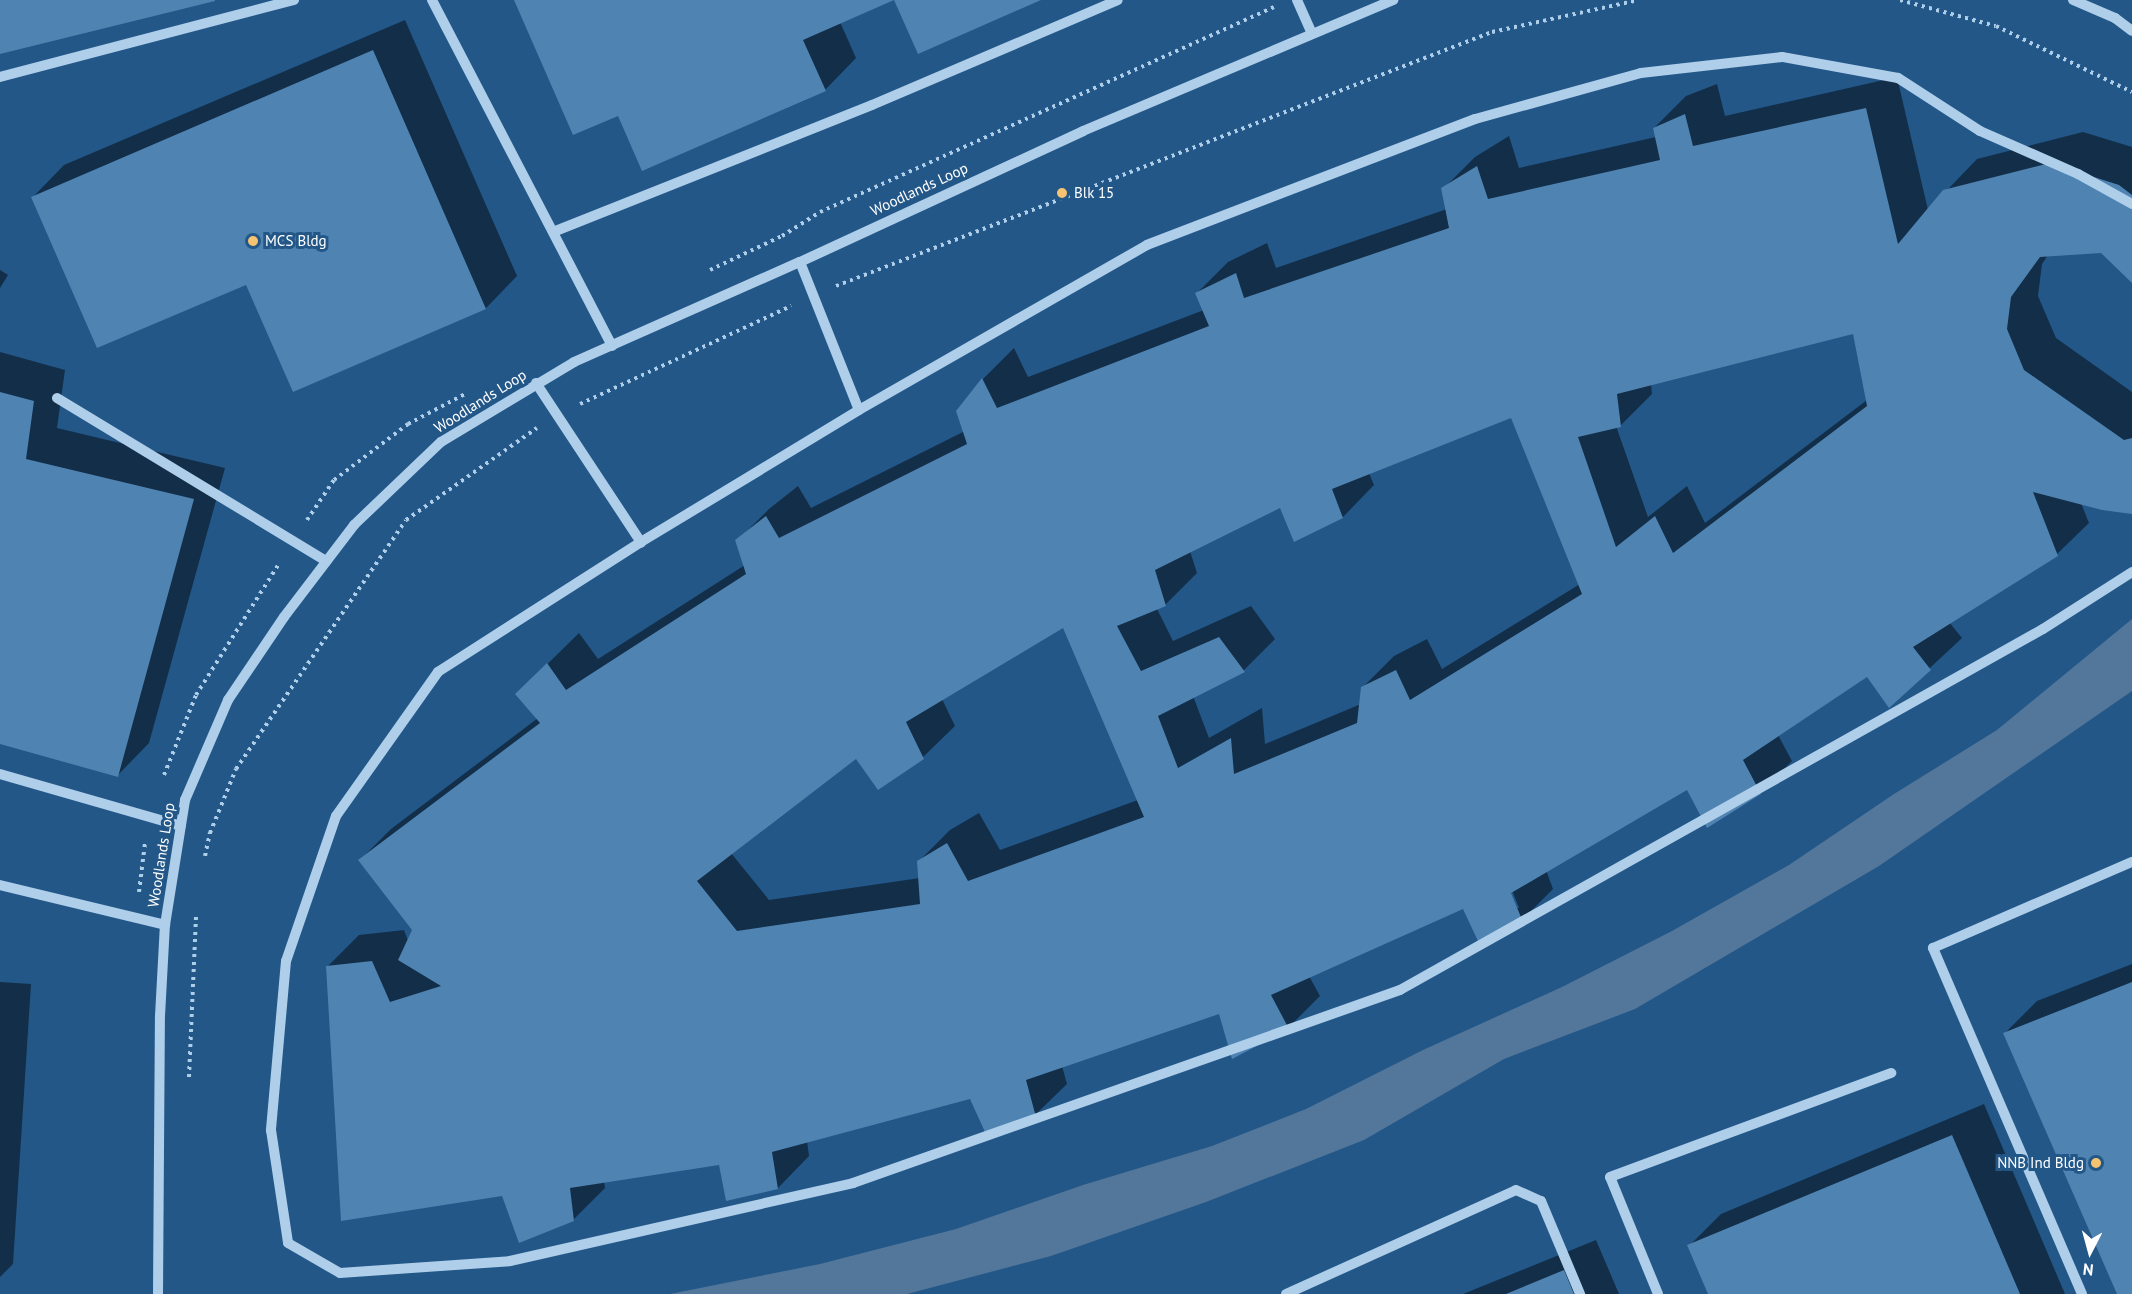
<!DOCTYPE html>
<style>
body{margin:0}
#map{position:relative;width:2132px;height:1294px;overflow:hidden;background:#225788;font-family:"PT Sans",sans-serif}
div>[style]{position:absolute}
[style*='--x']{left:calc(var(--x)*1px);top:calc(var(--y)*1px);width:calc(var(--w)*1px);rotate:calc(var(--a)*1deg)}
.water>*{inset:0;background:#53779a}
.shadow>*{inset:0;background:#0007}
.building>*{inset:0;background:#4f83b2}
.path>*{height:4px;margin-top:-2px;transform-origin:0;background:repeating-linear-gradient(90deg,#aeceea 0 3px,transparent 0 7.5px)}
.minor>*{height:10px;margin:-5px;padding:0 5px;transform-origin:5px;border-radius:5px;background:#aeceea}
.dots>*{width:16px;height:16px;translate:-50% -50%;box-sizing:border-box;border:3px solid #225788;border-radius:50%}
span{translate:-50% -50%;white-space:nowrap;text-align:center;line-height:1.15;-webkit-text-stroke:6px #225788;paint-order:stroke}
.street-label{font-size:15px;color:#fff}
.poi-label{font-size:15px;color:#fff}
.left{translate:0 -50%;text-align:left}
.right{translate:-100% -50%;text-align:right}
.north{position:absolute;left:2060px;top:1222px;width:60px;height:60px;-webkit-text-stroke:4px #225788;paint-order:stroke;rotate:186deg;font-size:16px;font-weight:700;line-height:24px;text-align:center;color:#fff}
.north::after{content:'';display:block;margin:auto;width:21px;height:27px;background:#fff;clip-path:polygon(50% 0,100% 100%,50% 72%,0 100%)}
</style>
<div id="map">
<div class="water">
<div style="clip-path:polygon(2132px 619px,2132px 691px,1879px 866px,1635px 1009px,1504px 1059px,1364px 1140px,1206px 1202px,1051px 1256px,907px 1294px,670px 1294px,820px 1264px,956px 1229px,1083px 1185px,1212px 1146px,1306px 1109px,1423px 1050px,1562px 987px,1672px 931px,1789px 865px,1894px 794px,1997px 730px)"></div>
</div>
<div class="shadow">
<div style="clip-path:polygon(516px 0,890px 0,840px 22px,856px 58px,825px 90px,618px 114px)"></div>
<div style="clip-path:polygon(405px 20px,517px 276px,486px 308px,33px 197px,64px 165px)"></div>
<div style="clip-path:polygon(evenodd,1897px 77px,1928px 210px,1977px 159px,2083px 132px,2132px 147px,2132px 281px,2102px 251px,2048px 255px,2042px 264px,2038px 296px,2056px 338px,2132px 392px,2132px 512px,2081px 503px,2089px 523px,2057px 554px,1949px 622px,1962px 638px,1889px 706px,1867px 675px,1778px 735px,1792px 761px,1760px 793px,1687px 788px,1546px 870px,1553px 889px,1522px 920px,1463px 907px,1309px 976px,1320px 996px,1288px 1028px,1220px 1012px,1062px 1066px,1067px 1084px,1035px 1115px,971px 1097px,807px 1141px,809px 1156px,778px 1188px,721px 1163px,604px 1181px,605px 1188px,573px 1220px,503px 1194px,327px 967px,359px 935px,404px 930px,408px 941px,414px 930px,360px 860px,391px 829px,538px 718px,517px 694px,579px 633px,598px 659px,745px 565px,737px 541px,769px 509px,798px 486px,811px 508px,965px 431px,958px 411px,983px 379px,1014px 348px,1028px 377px,1204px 310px,1197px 293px,1228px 262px,1267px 243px,1276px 268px,1447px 209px,1443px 189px,1475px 157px,1509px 136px,1519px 168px,1656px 137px,1654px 128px,1686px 96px,1717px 84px,1725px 116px,1897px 77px,1854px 332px,1867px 400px,1705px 523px,1687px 486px,1648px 517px,1616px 426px,1621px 425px,1652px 394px,1651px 384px,1854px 332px,1897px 77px,1512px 417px,1580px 584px,1442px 669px,1427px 639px,1394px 656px,1362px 688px,1361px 704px,1265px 744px,1262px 708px,1209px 738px,1193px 696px,1244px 670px,1275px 639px,1251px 606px,1173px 641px,1157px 609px,1165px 605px,1197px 573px,1190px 551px,1280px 506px,1343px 517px,1374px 485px,1369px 473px,1512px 417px,1897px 77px,1064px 626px,1138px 800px,1000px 850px,979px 813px,950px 830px,918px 862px,920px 878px,769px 900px,731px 853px,857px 757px,878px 787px,923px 757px,955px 726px,942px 699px,1064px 626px,1897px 77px,1510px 885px,1519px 908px,1515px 908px,1507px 886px,1510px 885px)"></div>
<div style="clip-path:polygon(0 270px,8px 275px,0 288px)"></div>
<div style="clip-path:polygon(0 352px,65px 370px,57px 428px,225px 468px,149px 743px,118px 775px,0 742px)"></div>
<div style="clip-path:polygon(2132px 964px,2132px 1294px,2118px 1294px,2005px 1033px,2037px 1001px)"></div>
<div style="clip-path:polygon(0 982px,31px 984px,13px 1264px,0 1277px)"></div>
<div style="clip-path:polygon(1984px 1104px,2065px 1294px,1710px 1294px,1689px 1246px,1721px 1214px)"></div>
<div style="clip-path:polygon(1596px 1240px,1619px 1294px,1463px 1294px)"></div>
</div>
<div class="building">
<div style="clip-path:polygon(0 0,215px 0,215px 1px,0 54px)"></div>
<div style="clip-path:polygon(514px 0,1041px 0,918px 54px,894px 0,803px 40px,826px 91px,642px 171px,618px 116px,573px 135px)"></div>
<div style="clip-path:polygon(373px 50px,486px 309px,293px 392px,246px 285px,97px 348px,31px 197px)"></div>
<div style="clip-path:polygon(evenodd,1866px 108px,1898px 244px,1943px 190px,2050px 163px,2119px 185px,2132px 195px,2132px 283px,2101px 253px,2040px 257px,2011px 297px,2007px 329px,2024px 370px,2124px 440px,2132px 438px,2132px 514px,2102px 510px,2033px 492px,2058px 556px,1913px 647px,1931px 670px,1889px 708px,1867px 677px,1743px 760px,1761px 794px,1707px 828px,1687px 790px,1511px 893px,1523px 922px,1478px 941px,1463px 909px,1271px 995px,1289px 1029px,1232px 1059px,1219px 1014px,1026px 1080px,1036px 1117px,985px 1132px,970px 1099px,772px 1152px,778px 1189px,726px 1201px,719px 1165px,570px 1188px,574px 1221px,519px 1243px,502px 1196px,341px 1221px,326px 966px,372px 961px,390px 1002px,441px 986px,398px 960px,412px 930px,358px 860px,540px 723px,515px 694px,547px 663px,566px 690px,746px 574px,735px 540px,766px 516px,779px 538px,967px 444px,956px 411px,982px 378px,997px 408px,1209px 326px,1195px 293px,1236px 273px,1244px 298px,1449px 228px,1441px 188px,1477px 166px,1488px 199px,1660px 160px,1653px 128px,1685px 114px,1693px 146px,1866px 108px,1853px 334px,1867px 406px,1673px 553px,1655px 516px,1616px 547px,1578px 437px,1621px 427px,1617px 394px,1853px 334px,1866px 108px,1511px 418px,1582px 594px,1410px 700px,1396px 670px,1361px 687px,1357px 723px,1234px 774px,1231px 738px,1178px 768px,1158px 716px,1245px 672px,1219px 637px,1141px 671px,1117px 626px,1166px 606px,1155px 570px,1280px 508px,1294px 542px,1343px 518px,1332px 489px,1511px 418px,1866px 108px,1063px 628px,1144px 817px,968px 881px,947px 843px,917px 861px,920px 904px,737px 931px,697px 881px,856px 759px,878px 790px,924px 759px,906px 722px,1063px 628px)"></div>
<div style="clip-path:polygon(0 392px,34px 401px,26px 459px,194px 499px,118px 777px,0 744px)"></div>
<div style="clip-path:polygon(2132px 982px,2132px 1294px,2117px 1294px,2003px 1033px)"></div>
<div style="clip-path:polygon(1952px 1135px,2020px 1294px,1708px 1294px,1687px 1245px)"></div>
<div style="clip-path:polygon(1564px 1270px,1574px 1294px,1506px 1294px)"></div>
</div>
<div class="path">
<div style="--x:1900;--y:0;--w:99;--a:15.2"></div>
<div style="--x:1996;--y:26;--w:151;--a:25.9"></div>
<div style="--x:710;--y:270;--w:80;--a:-25.3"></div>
<div style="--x:782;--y:236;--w:45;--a:-32.3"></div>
<div style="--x:820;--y:212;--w:498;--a:-24.3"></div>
<div style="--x:836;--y:286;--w:703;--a:-21.17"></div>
<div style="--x:1492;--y:32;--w:150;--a:-12.3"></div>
<div style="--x:580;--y:404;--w:233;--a:-24.9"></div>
<div style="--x:307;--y:520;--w:48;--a:-56"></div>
<div style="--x:334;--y:480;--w:93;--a:-37.1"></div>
<div style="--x:408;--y:424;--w:64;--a:-27.8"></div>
<div style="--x:164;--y:775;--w:86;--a:-68.2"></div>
<div style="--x:196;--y:695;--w:157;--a:-57.7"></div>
<div style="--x:205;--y:856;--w:24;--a:-78"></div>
<div style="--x:210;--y:833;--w:69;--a:-67.9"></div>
<div style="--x:236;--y:769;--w:301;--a:-55.7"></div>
<div style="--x:406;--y:520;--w:160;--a:-35.1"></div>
<div style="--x:139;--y:892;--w:49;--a:-83"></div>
<div style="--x:189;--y:1077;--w:161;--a:-87.5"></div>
</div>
<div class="minor">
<div style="--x:432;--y:0;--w:390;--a:62.5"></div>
<div style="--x:1297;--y:0;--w:36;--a:66"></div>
<div style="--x:2073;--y:0;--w:46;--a:23.2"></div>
<div style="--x:2115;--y:18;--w:21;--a:37"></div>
<div style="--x:0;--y:77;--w:304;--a:-14.7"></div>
<div style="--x:2132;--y:204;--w:62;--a:-150.9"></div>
<div style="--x:2078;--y:174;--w:107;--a:-156.3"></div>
<div style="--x:1980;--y:131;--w:98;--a:-147.1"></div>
<div style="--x:1898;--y:78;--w:118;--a:-169.7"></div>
<div style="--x:1782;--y:57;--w:142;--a:173.5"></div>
<div style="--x:1641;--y:73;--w:172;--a:164.5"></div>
<div style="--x:1475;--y:119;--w:351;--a:159"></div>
<div style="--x:1147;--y:245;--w:332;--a:150.2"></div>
<div style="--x:859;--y:410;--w:255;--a:148.8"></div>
<div style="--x:641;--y:542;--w:241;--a:147.4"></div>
<div style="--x:438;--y:672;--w:176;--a:125.3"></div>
<div style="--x:336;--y:816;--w:153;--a:109"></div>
<div style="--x:286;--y:961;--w:170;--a:95.1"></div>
<div style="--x:271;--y:1130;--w:114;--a:81.4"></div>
<div style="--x:288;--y:1243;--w:60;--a:30"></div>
<div style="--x:340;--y:1273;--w:170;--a:-4"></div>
<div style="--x:510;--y:1261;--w:352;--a:-12.8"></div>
<div style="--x:853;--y:1183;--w:580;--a:-19.43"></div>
<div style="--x:1400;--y:990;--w:737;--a:-29.31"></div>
<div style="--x:2043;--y:629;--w:106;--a:-32.6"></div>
<div style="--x:553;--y:232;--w:343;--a:-21.7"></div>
<div style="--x:872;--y:105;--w:267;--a:-23.1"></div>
<div style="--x:800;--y:262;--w:159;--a:68.3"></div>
<div style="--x:536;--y:383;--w:191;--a:56.6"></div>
<div style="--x:57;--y:398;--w:315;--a:31.2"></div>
<div style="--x:0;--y:774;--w:188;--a:16"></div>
<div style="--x:0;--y:885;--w:170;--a:13.6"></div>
<div style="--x:158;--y:1294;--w:278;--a:-89.6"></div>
<div style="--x:160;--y:1016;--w:91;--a:-86.9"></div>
<div style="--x:165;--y:925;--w:127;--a:-80.9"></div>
<div style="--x:185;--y:800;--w:109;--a:-66.7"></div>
<div style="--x:228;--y:700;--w:100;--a:-56"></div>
<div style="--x:284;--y:617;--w:116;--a:-52.7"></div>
<div style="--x:354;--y:525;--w:120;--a:-43.7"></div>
<div style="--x:441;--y:442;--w:155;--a:-31"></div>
<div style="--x:574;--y:362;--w:247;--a:-23.9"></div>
<div style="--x:800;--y:262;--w:312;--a:-24.8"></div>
<div style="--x:1083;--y:131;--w:337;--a:-22.9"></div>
<div style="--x:1286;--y:1294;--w:252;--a:-24.3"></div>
<div style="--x:1516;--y:1190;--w:27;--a:24"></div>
<div style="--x:1541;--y:1201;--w:101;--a:67.2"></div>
<div style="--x:1658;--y:1294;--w:126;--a:-112.3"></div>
<div style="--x:1610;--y:1177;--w:300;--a:-20.3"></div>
<div style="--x:2082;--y:1294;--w:377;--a:-113.3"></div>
<div style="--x:1933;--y:948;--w:217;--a:-23.4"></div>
</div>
<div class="dots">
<div style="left:1062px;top:193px;background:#f6c470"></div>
<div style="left:253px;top:241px;background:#f6c470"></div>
<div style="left:2096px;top:1163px;background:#f6c470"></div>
</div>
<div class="street-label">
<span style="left:919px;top:189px;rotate:-25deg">Woodlands Loop</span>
<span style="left:480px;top:401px;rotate:-32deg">Woodlands Loop</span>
<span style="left:161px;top:855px;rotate:-81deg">Woodlands Loop</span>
</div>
<div class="poi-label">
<span class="left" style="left:1074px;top:193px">Blk 15</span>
<span class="left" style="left:265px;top:241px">MCS Bldg</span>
<span class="right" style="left:2084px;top:1163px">NNB Ind Bldg</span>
</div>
<div class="north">N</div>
</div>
